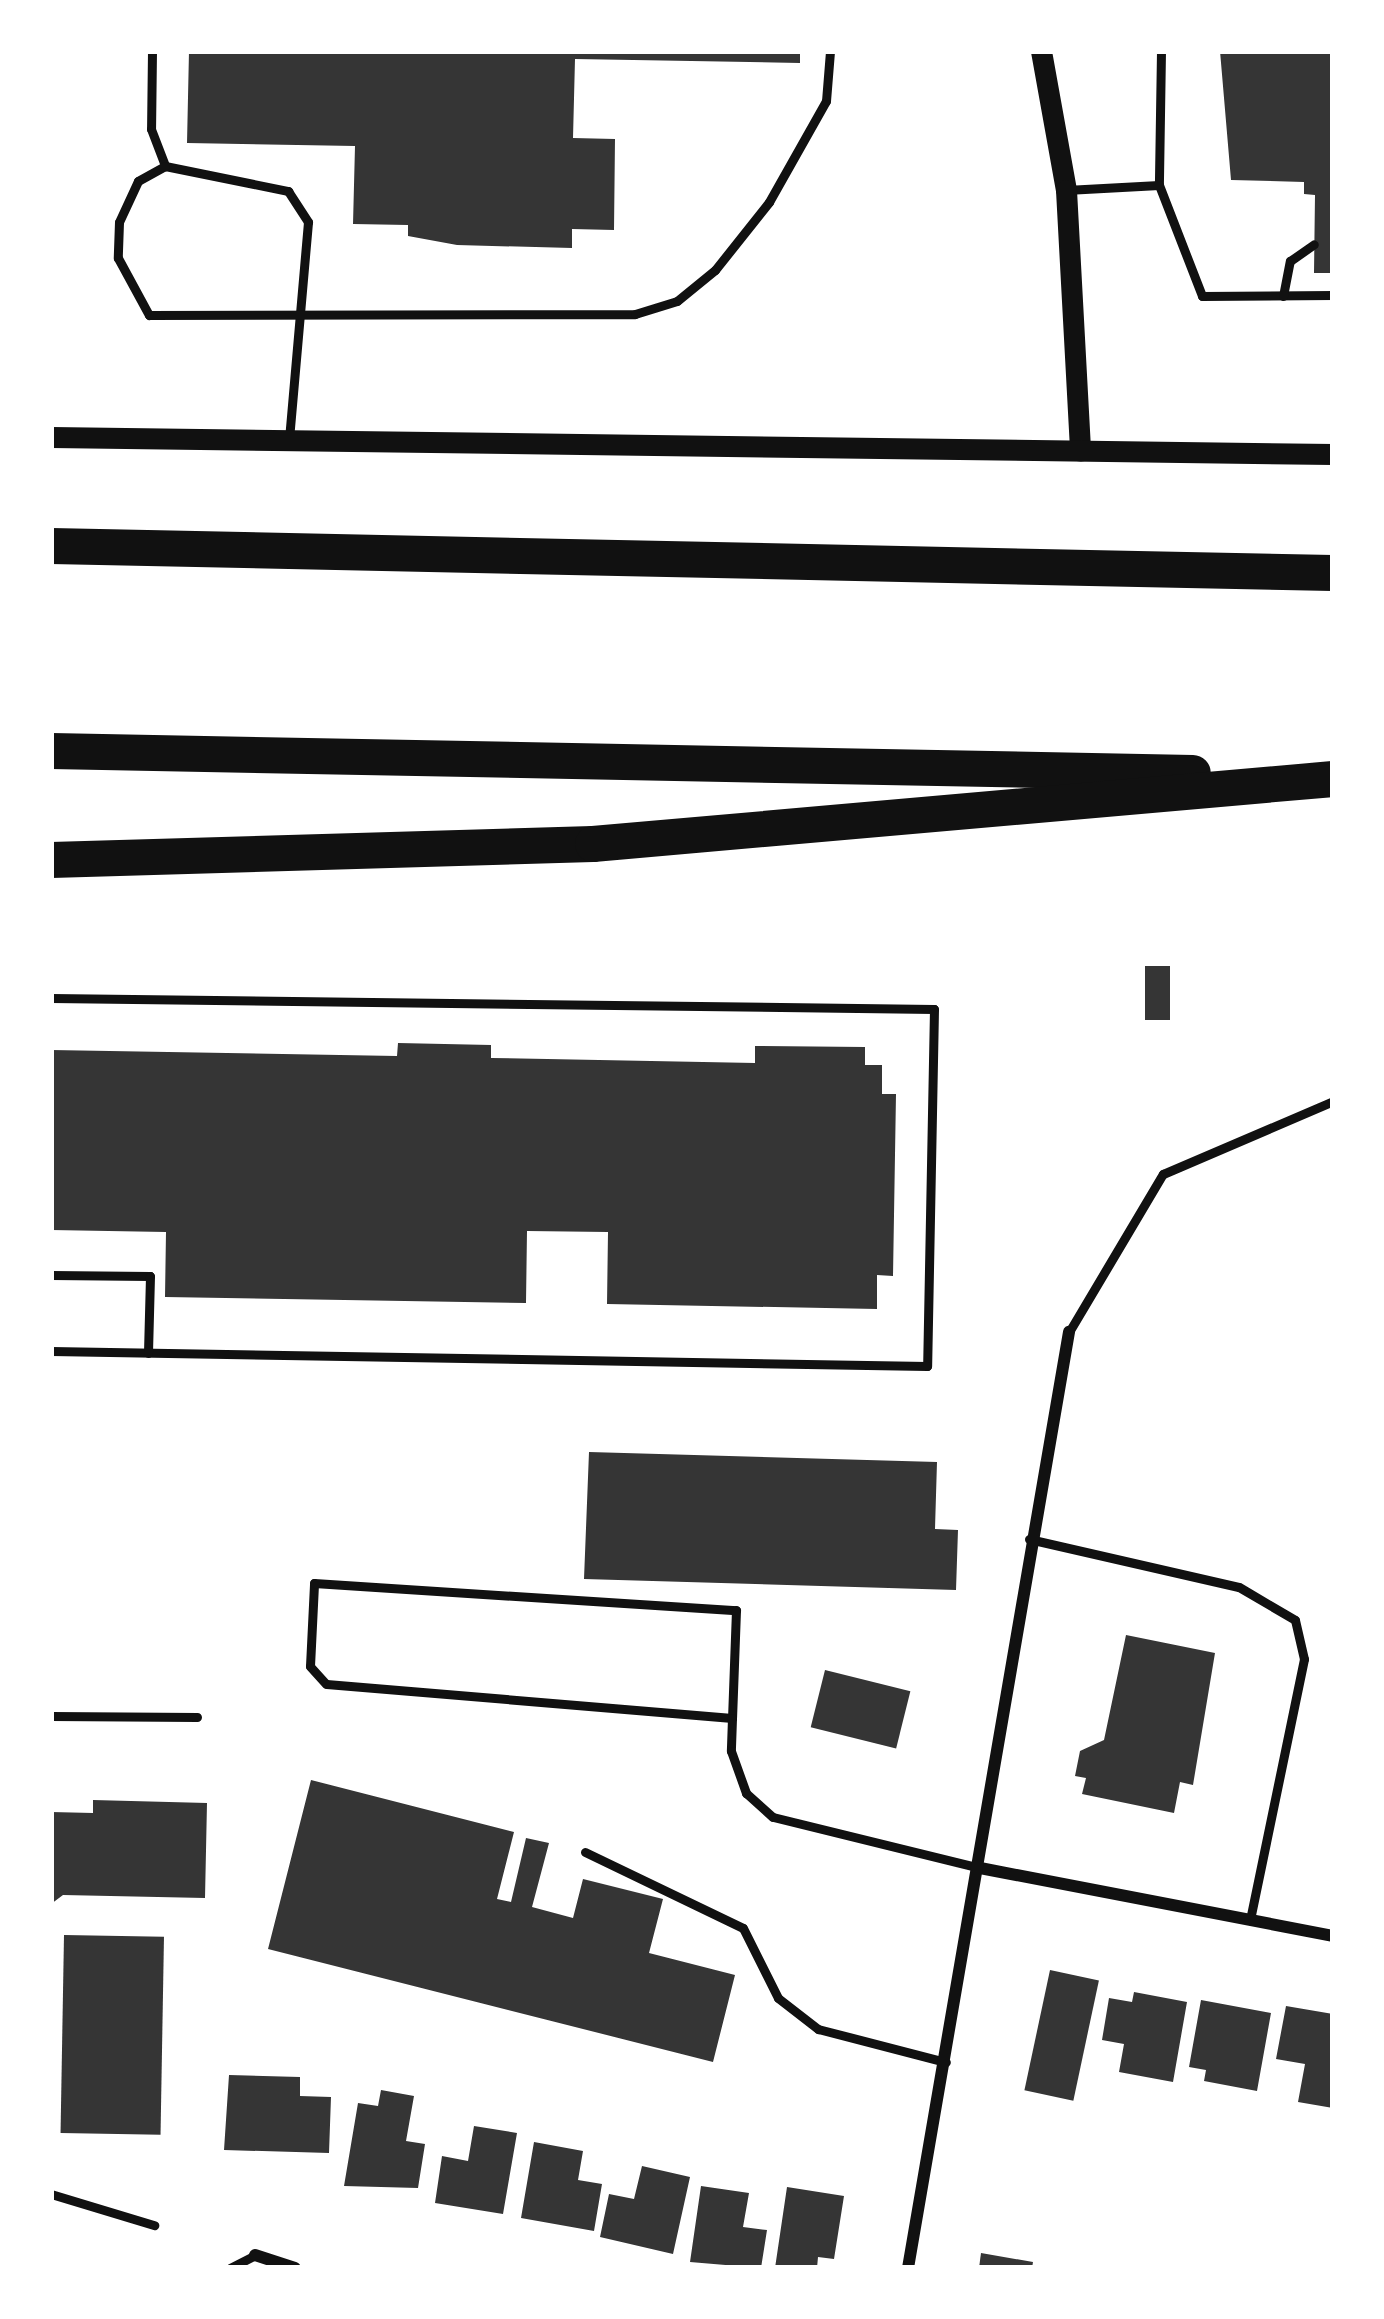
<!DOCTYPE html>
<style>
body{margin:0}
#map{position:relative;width:1384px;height:2319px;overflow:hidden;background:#fff;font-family:"Alegreya Sans",sans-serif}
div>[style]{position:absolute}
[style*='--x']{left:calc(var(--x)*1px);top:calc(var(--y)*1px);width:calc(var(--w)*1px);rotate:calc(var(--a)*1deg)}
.building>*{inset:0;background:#353535;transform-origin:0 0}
.service>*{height:9px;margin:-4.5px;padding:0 4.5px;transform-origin:4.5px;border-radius:4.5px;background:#111}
.minor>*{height:12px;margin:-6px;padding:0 6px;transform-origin:6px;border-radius:6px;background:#111}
.tertiary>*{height:21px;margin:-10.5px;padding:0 10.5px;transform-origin:10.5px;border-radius:10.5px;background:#111}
.motorway>*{height:36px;margin:-18px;padding:0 18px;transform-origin:18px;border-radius:18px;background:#111}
span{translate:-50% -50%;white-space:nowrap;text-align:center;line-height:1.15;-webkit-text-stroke:9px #fff;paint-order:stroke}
.frame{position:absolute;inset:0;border:54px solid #fff;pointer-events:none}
</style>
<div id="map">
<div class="building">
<div style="clip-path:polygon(189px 51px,800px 51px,800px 63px,575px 59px,573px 138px,615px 139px,614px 230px,572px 229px,572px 248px,457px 245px,408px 236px,408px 225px,353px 224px,355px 146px,187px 143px)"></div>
<div style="clip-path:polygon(1220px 51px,1333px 51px,1333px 273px,1314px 273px,1315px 195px,1304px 194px,1304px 182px,1231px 180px)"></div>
<div style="left:1145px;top:966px;width:25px;height:54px"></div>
<div style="clip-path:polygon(398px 1043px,491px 1045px,491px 1058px,755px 1063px,755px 1046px,865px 1047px,865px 1065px,882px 1065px,882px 1094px,896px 1094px,893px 1276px,877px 1275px,877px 1309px,607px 1304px,608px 1232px,527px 1231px,526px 1303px,165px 1297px,166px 1232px,51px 1230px,51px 1050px,397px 1056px)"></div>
<div style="clip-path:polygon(589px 1452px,937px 1462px,935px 1529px,958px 1530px,956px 1590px,584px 1579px)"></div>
<div style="clip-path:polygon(1126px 1635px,1215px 1653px,1193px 1785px,1180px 1782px,1174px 1813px,1082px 1794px,1086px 1778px,1075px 1776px,1080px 1751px,1104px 1740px)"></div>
<div style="left:825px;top:1670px;width:88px;height:59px;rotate:14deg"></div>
<div style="clip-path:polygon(311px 1780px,514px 1832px,497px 1899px,511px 1902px,526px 1838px,549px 1843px,532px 1907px,573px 1918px,583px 1879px,663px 1899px,649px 1953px,735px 1975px,713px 2062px,268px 1949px)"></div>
<div style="clip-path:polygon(93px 1800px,207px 1803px,205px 1898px,63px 1895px,51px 1904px,51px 1812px,93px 1813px)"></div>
<div style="left:64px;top:1935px;width:100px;height:198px;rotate:1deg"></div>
<div style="left:1050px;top:1970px;width:50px;height:123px;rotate:12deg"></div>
<div style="clip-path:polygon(1134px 1992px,1187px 2002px,1173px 2082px,1119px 2072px,1124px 2044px,1102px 2040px,1109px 1998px,1132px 2002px)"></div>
<div style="clip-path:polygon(1201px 2000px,1271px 2013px,1257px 2091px,1204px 2081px,1206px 2070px,1189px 2067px)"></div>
<div style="clip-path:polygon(1286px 2006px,1333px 2014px,1333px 2108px,1298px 2102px,1305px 2064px,1276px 2059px)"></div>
<div style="clip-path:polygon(229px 2075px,300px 2077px,300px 2096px,331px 2097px,329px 2153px,224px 2150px)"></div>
<div style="clip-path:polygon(381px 2090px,414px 2096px,406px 2141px,425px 2144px,418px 2188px,344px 2186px,358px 2103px,378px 2106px)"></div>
<div style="clip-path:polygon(474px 2126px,517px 2133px,503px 2214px,435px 2203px,442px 2156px,468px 2161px)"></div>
<div style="clip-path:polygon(534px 2142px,583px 2151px,578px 2180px,602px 2184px,594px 2231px,521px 2218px)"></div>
<div style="clip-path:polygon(642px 2166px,690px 2177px,673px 2254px,600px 2237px,609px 2194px,634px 2199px)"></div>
<div style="clip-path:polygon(701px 2186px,749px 2193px,743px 2227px,767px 2230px,761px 2268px,690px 2262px)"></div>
<div style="clip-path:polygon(787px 2187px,844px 2196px,834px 2259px,818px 2257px,817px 2268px,775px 2268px)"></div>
<div style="clip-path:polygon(981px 2253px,1033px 2262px,1032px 2268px,979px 2268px)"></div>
</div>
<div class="service">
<div style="--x:152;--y:51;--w:78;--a:90.7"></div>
<div style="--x:151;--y:129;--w:40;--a:69"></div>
<div style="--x:165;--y:166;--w:126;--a:11.5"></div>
<div style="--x:288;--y:191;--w:37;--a:57"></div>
<div style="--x:308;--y:222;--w:220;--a:95"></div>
<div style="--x:1161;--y:51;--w:134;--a:90.9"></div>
<div style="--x:1159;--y:185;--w:119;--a:68.8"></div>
<div style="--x:1202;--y:296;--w:131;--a:-0.4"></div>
<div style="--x:165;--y:166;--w:31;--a:151"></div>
<div style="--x:138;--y:181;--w:45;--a:114.9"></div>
<div style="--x:119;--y:222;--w:36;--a:92"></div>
<div style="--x:118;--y:258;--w:65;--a:61.5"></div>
<div style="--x:149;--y:315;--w:486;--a:-0.1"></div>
<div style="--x:635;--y:314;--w:44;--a:-17.2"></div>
<div style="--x:677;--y:301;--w:49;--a:-39.2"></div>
<div style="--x:715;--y:270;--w:87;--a:-51.5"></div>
<div style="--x:769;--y:202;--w:116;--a:-60.6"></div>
<div style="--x:826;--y:101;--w:50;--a:-85.4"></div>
<div style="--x:1066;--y:190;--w:93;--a:-3.1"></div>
<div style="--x:1283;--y:296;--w:36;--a:-79"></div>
<div style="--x:1290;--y:261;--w:29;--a:-35"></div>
<div style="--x:51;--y:998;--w:883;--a:0.71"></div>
<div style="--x:934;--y:1009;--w:357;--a:91.1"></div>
<div style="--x:927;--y:1366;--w:876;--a:-179.02"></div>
<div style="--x:51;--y:1275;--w:99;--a:0.6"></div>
<div style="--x:150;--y:1276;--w:77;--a:91.5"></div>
<div style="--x:1069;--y:1332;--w:184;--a:-59.3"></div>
<div style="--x:1163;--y:1174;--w:185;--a:-23.2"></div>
<div style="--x:1029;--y:1539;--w:215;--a:12.9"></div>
<div style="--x:1239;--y:1587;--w:65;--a:30.5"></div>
<div style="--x:1295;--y:1620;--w:40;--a:77"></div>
<div style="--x:1304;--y:1659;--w:267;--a:101.7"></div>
<div style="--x:51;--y:1716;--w:146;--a:0.4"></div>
<div style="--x:732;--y:1718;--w:407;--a:-175.2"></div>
<div style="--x:326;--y:1684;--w:24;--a:-132"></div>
<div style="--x:310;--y:1666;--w:83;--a:-87.2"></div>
<div style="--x:314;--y:1583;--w:423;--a:3.7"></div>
<div style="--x:736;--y:1610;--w:108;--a:92.1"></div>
<div style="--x:732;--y:1718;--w:33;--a:92"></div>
<div style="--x:731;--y:1751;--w:45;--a:70.3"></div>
<div style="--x:746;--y:1793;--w:36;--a:42"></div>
<div style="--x:773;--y:1817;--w:213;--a:13.8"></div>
<div style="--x:585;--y:1852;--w:175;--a:25.7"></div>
<div style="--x:743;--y:1928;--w:78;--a:63.4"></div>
<div style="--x:778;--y:1998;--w:51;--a:37.8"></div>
<div style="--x:818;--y:2029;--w:132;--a:14.5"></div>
<div style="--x:51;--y:2194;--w:108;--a:16.8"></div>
<div style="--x:230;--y:2268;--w:28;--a:-27"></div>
</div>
<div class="minor">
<div style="--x:980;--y:1868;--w:359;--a:10.9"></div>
<div style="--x:255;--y:2255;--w:42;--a:18"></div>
<div style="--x:908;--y:2268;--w:950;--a:-80.24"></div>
</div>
<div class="tertiary">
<div style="--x:1041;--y:51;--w:141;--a:79.8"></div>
<div style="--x:1066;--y:190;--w:261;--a:86.9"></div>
<div style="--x:51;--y:437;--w:1282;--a:0.76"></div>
</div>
<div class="motorway">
<div style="--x:51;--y:546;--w:1282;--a:1.21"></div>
<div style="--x:51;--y:751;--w:1142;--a:1.1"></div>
<div style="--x:51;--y:860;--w:542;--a:-1.69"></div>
<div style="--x:593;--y:844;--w:743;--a:-5.02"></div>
</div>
<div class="frame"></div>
</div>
